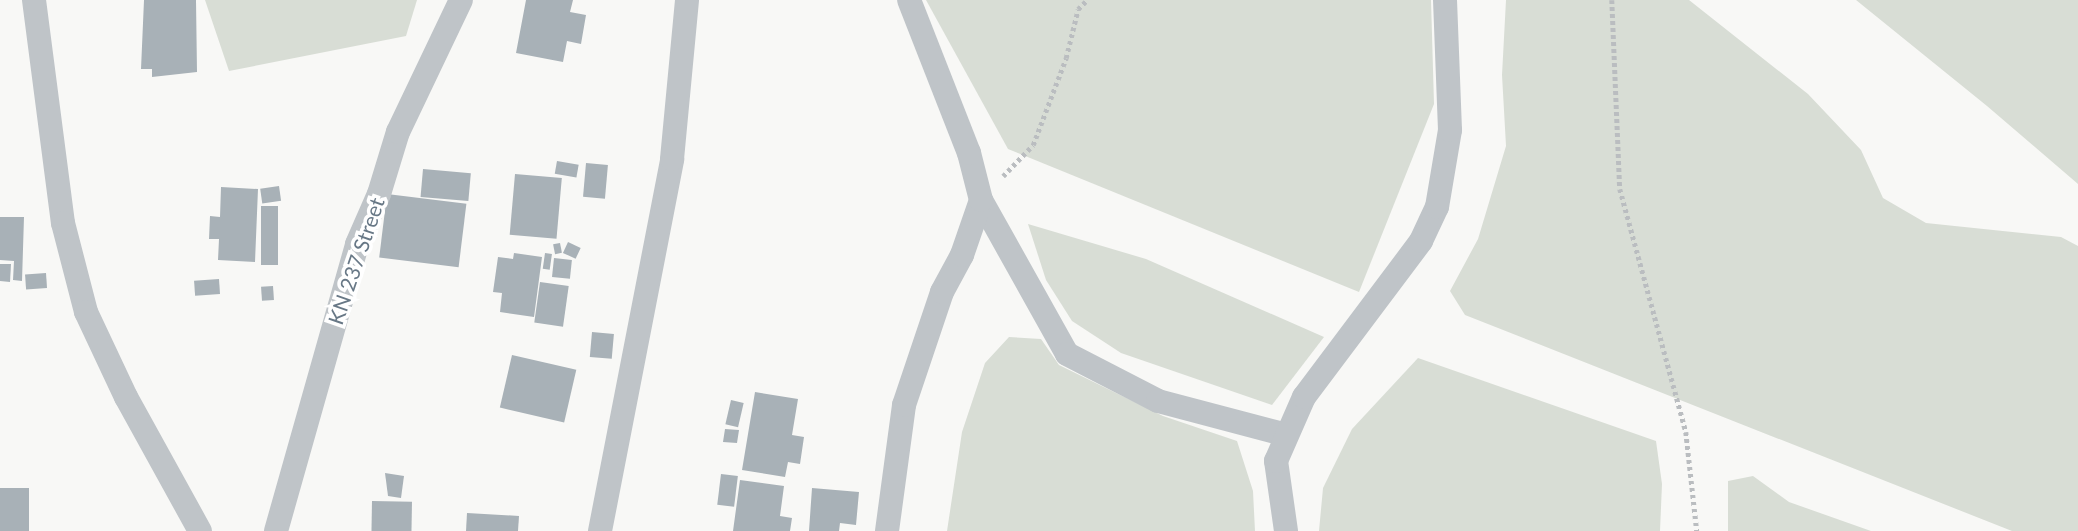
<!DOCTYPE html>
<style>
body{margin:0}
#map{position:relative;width:2078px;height:531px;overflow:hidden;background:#f8f8f6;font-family:Lato,sans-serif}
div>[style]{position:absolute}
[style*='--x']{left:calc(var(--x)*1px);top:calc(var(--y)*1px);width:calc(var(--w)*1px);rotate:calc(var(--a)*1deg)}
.green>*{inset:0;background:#d8ddd5}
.building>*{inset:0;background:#a8b1b7;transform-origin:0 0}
.path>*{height:4.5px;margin-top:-2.25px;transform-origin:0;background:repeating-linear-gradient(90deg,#babdc0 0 3.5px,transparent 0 7px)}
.street>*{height:24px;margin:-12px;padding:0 12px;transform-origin:12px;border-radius:12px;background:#bfc4c8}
span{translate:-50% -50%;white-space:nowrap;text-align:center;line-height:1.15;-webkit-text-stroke:7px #fff;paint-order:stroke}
.street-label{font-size:21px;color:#687886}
</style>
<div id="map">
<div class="green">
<div style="clip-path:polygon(205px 0,417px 0,406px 36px,229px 71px)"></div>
<div style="clip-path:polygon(926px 0,1431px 0,1434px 104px,1359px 292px,1008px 149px)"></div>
<div style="clip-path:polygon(1506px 0,1689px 0,1808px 94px,1861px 150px,1883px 198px,1926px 223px,2061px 237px,2078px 246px,2078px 531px,2012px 531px,1465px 315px,1450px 291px,1478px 239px,1506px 146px,1502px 75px)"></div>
<div style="clip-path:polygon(1856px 0,2078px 0,2078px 184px,1987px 106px)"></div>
<div style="clip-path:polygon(1028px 224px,1146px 259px,1324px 337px,1272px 405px,1121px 353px,1072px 321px,1046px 280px)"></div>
<div style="clip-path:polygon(1009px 337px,1041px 339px,1059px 365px,1163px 416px,1237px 441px,1253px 491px,1255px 531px,947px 531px,962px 432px,985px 363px)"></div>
<div style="clip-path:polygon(1418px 358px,1656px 441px,1662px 484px,1660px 531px,1319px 531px,1323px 488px,1352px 429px)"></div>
<div style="clip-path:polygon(1753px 476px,1789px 502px,1871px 531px,1728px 531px,1728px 481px)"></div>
</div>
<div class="building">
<div style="clip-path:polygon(144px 0,196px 0,197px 72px,152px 77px,152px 69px,141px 69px)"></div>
<div style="clip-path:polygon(526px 0,573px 0,570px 12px,586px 15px,581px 44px,567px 41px,563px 62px,516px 53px)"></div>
<div style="left:557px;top:161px;width:22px;height:13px;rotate:10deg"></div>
<div style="left:586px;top:163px;width:22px;height:34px;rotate:5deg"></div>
<div style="left:423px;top:169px;width:48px;height:28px;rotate:5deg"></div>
<div style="left:515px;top:174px;width:47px;height:61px;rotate:5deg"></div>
<div style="left:279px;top:186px;width:15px;height:19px;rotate:82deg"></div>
<div style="clip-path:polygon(221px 187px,258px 189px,255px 262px,218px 260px,219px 239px,209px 239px,210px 216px,220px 217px)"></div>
<div style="left:387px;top:194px;width:80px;height:64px;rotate:7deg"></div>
<div style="left:261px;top:206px;width:17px;height:59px"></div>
<div style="clip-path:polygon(0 217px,24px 217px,22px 281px,13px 280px,14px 261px,0 260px)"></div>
<div style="left:568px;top:242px;width:14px;height:12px;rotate:25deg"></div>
<div style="left:560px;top:243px;width:10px;height:7px;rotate:79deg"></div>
<div style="clip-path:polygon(514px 253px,542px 257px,534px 317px,500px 312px,502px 293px,493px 292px,498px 257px,513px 259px)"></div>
<div style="left:545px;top:253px;width:7px;height:16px;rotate:8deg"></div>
<div style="left:554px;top:258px;width:18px;height:19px;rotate:6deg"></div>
<div style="clip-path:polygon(0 264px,11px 264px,10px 282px,0 281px)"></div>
<div style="left:46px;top:273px;width:15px;height:21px;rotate:86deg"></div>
<div style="left:219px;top:279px;width:15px;height:25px;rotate:86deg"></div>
<div style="left:540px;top:282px;width:29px;height:41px;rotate:8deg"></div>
<div style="left:273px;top:286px;width:14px;height:12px;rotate:86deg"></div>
<div style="left:592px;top:332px;width:22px;height:25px;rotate:5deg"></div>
<div style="left:512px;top:355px;width:66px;height:54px;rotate:13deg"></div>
<div style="clip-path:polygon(755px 392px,798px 399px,792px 435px,804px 437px,800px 464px,788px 462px,785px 477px,742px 470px)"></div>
<div style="left:731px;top:400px;width:13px;height:25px;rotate:13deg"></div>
<div style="clip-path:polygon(725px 429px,739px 430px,737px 443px,723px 442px)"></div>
<div style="clip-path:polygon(385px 473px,404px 476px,401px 498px,388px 496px)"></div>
<div style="left:721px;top:474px;width:17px;height:31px;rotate:7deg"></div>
<div style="clip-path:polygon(740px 480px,784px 486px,780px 516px,792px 518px,790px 531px,733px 531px)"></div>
<div style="left:0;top:488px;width:29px;height:43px"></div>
<div style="clip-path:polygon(812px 488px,859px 492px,856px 525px,840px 523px,839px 531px,809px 531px)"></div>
<div style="left:372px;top:501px;width:40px;height:30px;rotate:1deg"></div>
<div style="clip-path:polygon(467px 513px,519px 516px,518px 531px,466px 531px)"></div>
</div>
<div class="path">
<div style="--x:1612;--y:0;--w:189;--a:87.6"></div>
<div style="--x:1620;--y:189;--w:252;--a:74.8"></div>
<div style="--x:1686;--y:432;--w:100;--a:83.7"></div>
<div style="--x:1003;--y:176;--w:43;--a:-45.9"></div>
<div style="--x:1033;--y:145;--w:93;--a:-69.2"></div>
<div style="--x:1066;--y:58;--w:50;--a:-76.2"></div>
<div style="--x:1078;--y:9;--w:13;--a:-45"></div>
</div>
<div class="street">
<div style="--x:34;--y:0;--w:225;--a:82.6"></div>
<div style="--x:63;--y:223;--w:92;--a:75.5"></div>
<div style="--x:86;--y:312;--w:94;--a:64.8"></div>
<div style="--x:126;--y:397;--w:153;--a:61.1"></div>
<div style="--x:981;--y:200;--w:176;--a:60.8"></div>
<div style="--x:1067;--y:354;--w:102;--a:27.3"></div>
<div style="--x:1158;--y:401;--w:133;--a:14.8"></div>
<div style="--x:276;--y:531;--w:298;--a:-74.2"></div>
<div style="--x:357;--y:244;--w:55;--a:-66.3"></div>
<div style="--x:379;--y:194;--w:65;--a:-73"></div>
<div style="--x:398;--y:132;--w:146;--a:-64.5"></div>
<div style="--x:600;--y:531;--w:379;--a:-79"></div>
<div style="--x:672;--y:159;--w:160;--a:-84.6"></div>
<div style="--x:887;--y:531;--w:127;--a:-82.3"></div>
<div style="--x:904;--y:405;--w:119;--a:-71.4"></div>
<div style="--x:942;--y:292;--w:42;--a:-61.6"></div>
<div style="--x:962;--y:255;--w:58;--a:-70.9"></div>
<div style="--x:981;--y:200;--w:49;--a:-104.3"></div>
<div style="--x:969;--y:153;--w:164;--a:-111.4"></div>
<div style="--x:1286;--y:531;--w:71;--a:-98.1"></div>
<div style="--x:1276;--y:461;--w:70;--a:-66.4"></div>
<div style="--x:1304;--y:397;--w:195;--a:-53.1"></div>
<div style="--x:1421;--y:241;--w:38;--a:-65"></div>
<div style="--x:1437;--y:207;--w:78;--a:-80.4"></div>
<div style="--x:1450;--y:130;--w:130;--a:-92.2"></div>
</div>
<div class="street-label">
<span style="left:356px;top:261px;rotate:-71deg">KN 237 Street</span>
</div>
</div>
